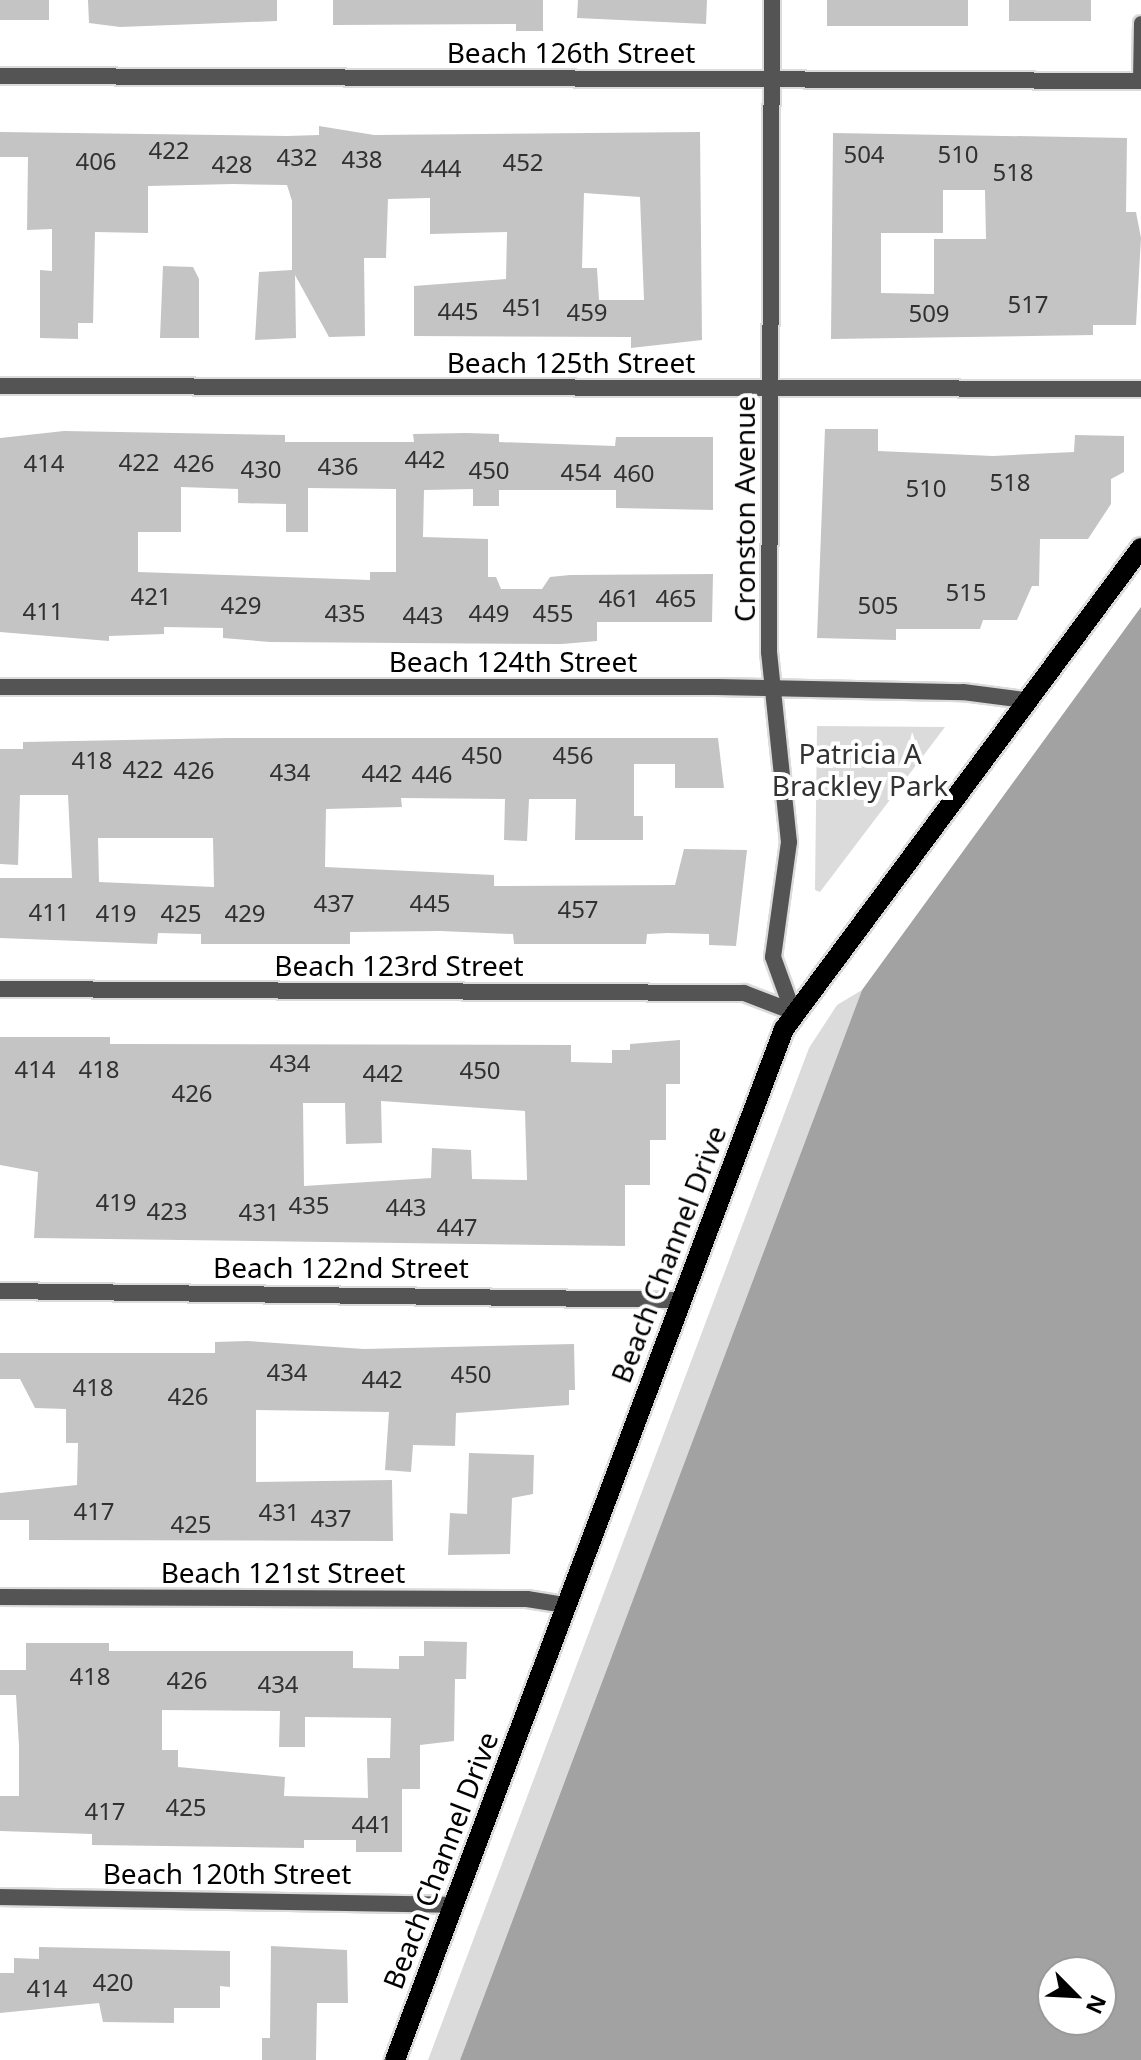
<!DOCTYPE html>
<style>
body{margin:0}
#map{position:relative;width:1141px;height:2060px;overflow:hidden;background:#fff;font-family:"Noto Sans",sans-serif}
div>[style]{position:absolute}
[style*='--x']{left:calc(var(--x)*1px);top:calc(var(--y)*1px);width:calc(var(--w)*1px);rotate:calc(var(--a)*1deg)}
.green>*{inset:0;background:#dbdbdb}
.water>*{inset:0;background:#a2a2a2}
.building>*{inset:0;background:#c4c4c4;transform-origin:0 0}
.roads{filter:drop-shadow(2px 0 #dbdbdb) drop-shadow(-2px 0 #dbdbdb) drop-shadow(0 2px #dbdbdb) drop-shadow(0 -2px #dbdbdb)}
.service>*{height:14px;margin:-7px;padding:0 7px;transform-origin:7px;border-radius:7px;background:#545454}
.minor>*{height:16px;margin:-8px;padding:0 8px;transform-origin:8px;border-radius:8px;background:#545454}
.primary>*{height:20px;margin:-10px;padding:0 10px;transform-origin:10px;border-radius:10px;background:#000}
span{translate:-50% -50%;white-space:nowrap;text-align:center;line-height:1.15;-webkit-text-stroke:8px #fff;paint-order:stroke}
.number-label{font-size:24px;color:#313131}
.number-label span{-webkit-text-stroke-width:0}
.street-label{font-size:28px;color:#000}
.park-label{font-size:28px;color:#323232}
.north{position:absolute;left:1037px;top:1956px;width:80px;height:80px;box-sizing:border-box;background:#fff;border:2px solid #999;border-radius:50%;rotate:114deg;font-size:22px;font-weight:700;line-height:32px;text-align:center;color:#000}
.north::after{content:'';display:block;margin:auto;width:28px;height:36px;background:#000;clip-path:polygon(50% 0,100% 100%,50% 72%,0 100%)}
</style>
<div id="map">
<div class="green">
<div style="clip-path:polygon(817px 726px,945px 727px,820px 892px,815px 890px)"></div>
<div style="clip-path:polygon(862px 990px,460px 2060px,428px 2060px,809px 1048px,837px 1005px)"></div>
</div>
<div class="water">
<div style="clip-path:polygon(evenodd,1141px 607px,1141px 2060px,460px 2060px,862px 990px,1141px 607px,1053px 1972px,1101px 1972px,1101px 2020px,1053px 2020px,1053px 1972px)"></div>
</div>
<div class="building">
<div style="left:0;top:0;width:49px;height:20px"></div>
<div style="clip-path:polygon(88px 0,277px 0,277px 21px,120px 27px,89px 23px)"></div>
<div style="clip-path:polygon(333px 0,543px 0,543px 31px,516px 31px,516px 24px,333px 25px)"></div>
<div style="clip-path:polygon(578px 0,707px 0,706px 24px,577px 18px)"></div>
<div style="left:827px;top:0;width:141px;height:26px"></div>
<div style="left:1009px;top:0;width:82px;height:21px"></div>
<div style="clip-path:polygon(evenodd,319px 126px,374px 135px,700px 132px,702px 340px,631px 348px,631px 337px,414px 336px,414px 286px,506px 279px,507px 232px,430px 234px,430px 198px,388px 199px,386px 258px,364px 258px,365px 336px,329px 337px,295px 275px,296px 338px,255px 340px,259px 272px,292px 270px,292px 201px,287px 185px,233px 184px,148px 186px,148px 233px,95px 232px,93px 323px,78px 323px,78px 339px,40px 338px,40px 270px,52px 271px,52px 229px,27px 230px,28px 157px,0 157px,0 132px,287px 136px,319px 135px,319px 126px,584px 193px,640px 197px,644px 300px,599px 300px,597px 268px,582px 268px,584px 193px)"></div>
<div style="clip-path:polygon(evenodd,833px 133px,1127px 138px,1126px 212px,1136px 212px,1141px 238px,1136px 325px,1093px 325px,1093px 335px,831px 339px,833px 133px,943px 190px,985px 190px,986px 239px,934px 239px,934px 294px,881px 293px,881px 233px,943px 233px,943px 190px)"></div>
<div style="clip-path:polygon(163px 266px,193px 267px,199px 279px,199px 338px,160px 338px)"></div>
<div style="clip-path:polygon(825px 429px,878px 429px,878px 451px,993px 456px,1074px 452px,1075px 435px,1124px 436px,1124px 472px,1111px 479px,1111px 504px,1088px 539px,1040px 539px,1039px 586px,1032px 586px,1017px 620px,983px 620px,980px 629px,896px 629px,896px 640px,817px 638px)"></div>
<div style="clip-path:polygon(evenodd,64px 431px,285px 435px,285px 442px,414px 442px,413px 434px,466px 433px,499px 434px,499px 442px,615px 446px,616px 437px,713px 437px,713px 510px,616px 508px,616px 490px,499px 490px,499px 506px,473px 506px,473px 489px,424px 490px,423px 537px,488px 539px,488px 577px,496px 577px,501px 589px,542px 589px,550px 577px,570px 575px,713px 574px,712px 622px,597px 622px,597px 641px,562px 644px,270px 642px,223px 638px,223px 628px,164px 627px,164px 634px,109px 636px,109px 641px,0 632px,0 438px,64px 431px,181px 487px,238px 489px,238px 503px,286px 504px,286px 532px,308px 532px,308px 488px,396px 489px,396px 572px,370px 572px,370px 580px,138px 572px,138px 532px,181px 532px,181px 487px)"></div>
<div style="clip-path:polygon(evenodd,229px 738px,718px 738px,724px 788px,675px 788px,675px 764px,634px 764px,634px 816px,643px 816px,643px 840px,575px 840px,576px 799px,529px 799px,527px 841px,504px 840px,505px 799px,401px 798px,402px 807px,326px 809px,325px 867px,494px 875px,494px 886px,675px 885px,684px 849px,747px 850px,736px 946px,709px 945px,709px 934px,668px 933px,647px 934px,646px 944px,514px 944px,513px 934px,440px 931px,350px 932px,350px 944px,201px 944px,201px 934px,158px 933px,157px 944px,0 938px,0 878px,72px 878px,68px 795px,20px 795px,18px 865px,0 864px,0 749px,23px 749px,23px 742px,229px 738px,98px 838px,213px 838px,214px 887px,99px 882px,98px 838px)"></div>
<div style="clip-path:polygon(evenodd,0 1037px,110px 1037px,110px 1044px,571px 1045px,571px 1062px,612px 1063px,612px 1050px,630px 1050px,630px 1044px,680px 1040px,680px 1084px,666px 1084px,666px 1140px,650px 1140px,650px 1185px,625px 1185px,625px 1246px,34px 1238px,38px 1172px,0 1165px,0 1037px,381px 1101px,525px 1111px,527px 1180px,472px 1179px,471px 1150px,432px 1148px,431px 1178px,304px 1186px,303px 1103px,345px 1103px,346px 1144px,382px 1143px,381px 1101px)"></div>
<div style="clip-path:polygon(247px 1341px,364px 1349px,574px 1344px,575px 1390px,569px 1390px,569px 1405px,456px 1413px,455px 1446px,413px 1445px,411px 1472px,385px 1470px,389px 1412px,256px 1410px,256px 1482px,392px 1480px,393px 1541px,29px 1540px,29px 1520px,0 1520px,0 1493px,77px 1485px,78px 1443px,66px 1443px,66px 1409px,35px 1408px,20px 1379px,0 1379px,0 1353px,215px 1353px,215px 1342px)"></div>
<div style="clip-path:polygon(469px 1453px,534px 1455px,533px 1494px,512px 1498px,510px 1554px,448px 1555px,450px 1513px,467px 1514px)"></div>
<div style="clip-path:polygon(evenodd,424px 1641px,467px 1642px,466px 1679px,455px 1679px,454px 1741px,420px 1745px,420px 1789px,402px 1789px,402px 1852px,356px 1852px,356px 1840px,304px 1840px,304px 1848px,92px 1845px,92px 1834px,0 1831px,0 1796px,19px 1796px,19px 1746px,16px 1695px,0 1695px,0 1670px,26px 1670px,26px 1643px,109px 1643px,109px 1651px,353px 1651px,353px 1668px,399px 1669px,399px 1656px,424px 1656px,424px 1641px,162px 1710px,280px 1711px,279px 1747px,305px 1747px,305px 1717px,391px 1718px,390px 1758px,367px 1758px,368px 1798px,284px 1796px,285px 1777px,178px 1767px,178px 1750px,162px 1750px,162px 1710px)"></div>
<div style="clip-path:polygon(271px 1946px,347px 1950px,348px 2003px,317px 2003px,316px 2060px,262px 2060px,262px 2038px,270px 2038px)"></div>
<div style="clip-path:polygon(39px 1947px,230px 1951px,230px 1987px,220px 1986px,220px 2008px,174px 2008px,174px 2023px,103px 2022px,99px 2003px,0 2013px,0 1973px,14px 1973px,14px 1958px,39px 1959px)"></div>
</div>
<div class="roads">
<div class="service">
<div style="--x:1140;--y:81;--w:58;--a:-89"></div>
</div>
<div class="minor">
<div style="--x:772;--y:0;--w:652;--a:90.26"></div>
<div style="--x:769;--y:652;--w:191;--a:84"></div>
<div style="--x:789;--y:842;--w:116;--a:97.9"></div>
<div style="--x:773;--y:957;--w:59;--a:70"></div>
<div style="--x:0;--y:76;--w:1141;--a:0.25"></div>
<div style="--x:0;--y:386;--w:1141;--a:0.15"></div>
<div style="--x:0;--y:687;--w:717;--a:0"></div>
<div style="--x:717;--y:687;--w:246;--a:1.2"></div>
<div style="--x:963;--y:692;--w:63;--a:7.4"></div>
<div style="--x:0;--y:989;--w:744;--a:0.31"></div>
<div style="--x:744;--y:993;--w:50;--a:21"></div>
<div style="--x:0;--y:1291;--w:681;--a:0.76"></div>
<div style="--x:0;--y:1597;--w:527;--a:0.22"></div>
<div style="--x:527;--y:1599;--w:39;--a:9"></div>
<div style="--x:0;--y:1897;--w:454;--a:1"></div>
</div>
<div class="primary">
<div style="--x:395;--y:2060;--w:1102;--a:-69.33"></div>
<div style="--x:784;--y:1029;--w:599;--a:-53.42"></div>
</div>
</div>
<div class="number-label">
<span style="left:169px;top:150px">422</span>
<span style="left:864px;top:154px">504</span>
<span style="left:958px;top:154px">510</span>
<span style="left:297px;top:157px">432</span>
<span style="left:362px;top:159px">438</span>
<span style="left:96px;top:161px">406</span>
<span style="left:523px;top:162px">452</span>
<span style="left:232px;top:164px">428</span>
<span style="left:441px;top:168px">444</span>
<span style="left:1013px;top:172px">518</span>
<span style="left:1028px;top:304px">517</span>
<span style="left:523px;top:307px">451</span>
<span style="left:458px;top:311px">445</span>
<span style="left:587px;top:312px">459</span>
<span style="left:929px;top:313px">509</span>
<span style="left:425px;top:459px">442</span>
<span style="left:139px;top:462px">422</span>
<span style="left:44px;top:463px">414</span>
<span style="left:194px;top:463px">426</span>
<span style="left:338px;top:466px">436</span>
<span style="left:261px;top:469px">430</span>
<span style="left:489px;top:470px">450</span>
<span style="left:581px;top:472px">454</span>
<span style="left:634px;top:473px">460</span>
<span style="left:1010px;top:482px">518</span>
<span style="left:926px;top:488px">510</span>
<span style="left:966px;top:592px">515</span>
<span style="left:151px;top:596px">421</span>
<span style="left:619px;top:598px">461</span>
<span style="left:676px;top:598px">465</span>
<span style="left:241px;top:605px">429</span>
<span style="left:878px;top:605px">505</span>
<span style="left:43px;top:611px">411</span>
<span style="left:345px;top:613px">435</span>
<span style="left:489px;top:613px">449</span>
<span style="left:553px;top:613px">455</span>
<span style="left:423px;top:615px">443</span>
<span style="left:482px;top:755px">450</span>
<span style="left:573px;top:755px">456</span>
<span style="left:92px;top:760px">418</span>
<span style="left:143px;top:769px">422</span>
<span style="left:194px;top:770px">426</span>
<span style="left:290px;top:772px">434</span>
<span style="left:382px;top:773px">442</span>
<span style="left:432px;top:774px">446</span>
<span style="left:334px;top:903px">437</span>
<span style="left:430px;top:903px">445</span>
<span style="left:578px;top:909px">457</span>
<span style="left:49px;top:912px">411</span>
<span style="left:116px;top:913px">419</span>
<span style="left:181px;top:913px">425</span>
<span style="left:245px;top:913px">429</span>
<span style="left:290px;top:1063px">434</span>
<span style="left:35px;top:1069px">414</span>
<span style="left:99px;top:1069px">418</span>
<span style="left:480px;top:1070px">450</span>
<span style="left:383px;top:1073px">442</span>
<span style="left:192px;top:1093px">426</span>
<span style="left:116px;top:1202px">419</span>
<span style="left:309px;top:1205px">435</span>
<span style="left:406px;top:1207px">443</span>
<span style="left:167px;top:1211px">423</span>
<span style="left:259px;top:1212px">431</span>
<span style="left:457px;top:1227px">447</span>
<span style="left:287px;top:1372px">434</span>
<span style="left:471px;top:1374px">450</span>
<span style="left:382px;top:1379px">442</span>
<span style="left:93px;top:1387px">418</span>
<span style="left:188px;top:1396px">426</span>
<span style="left:94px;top:1511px">417</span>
<span style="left:279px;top:1512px">431</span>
<span style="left:331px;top:1518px">437</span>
<span style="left:191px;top:1524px">425</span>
<span style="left:90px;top:1676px">418</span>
<span style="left:187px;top:1680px">426</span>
<span style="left:278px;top:1684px">434</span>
<span style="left:186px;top:1807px">425</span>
<span style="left:105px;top:1811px">417</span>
<span style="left:372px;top:1824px">441</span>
<span style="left:113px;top:1982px">420</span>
<span style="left:47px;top:1988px">414</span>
</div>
<div class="street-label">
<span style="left:571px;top:52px">Beach 126th Street</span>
<span style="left:571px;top:362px">Beach 125th Street</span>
<span style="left:744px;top:509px;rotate:-90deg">Cronston Avenue</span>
<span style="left:513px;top:661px">Beach 124th Street</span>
<span style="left:399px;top:965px">Beach 123rd Street</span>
<span style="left:668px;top:1254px;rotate:-69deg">Beach Channel Drive</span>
<span style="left:341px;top:1267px">Beach 122nd Street</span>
<span style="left:283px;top:1572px">Beach 121st Street</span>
<span style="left:440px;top:1860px;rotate:-69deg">Beach Channel Drive</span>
<span style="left:227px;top:1873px">Beach 120th Street</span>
</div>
<div class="park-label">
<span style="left:860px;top:769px">Patricia A<br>Brackley Park</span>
</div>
<div class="north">N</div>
</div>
